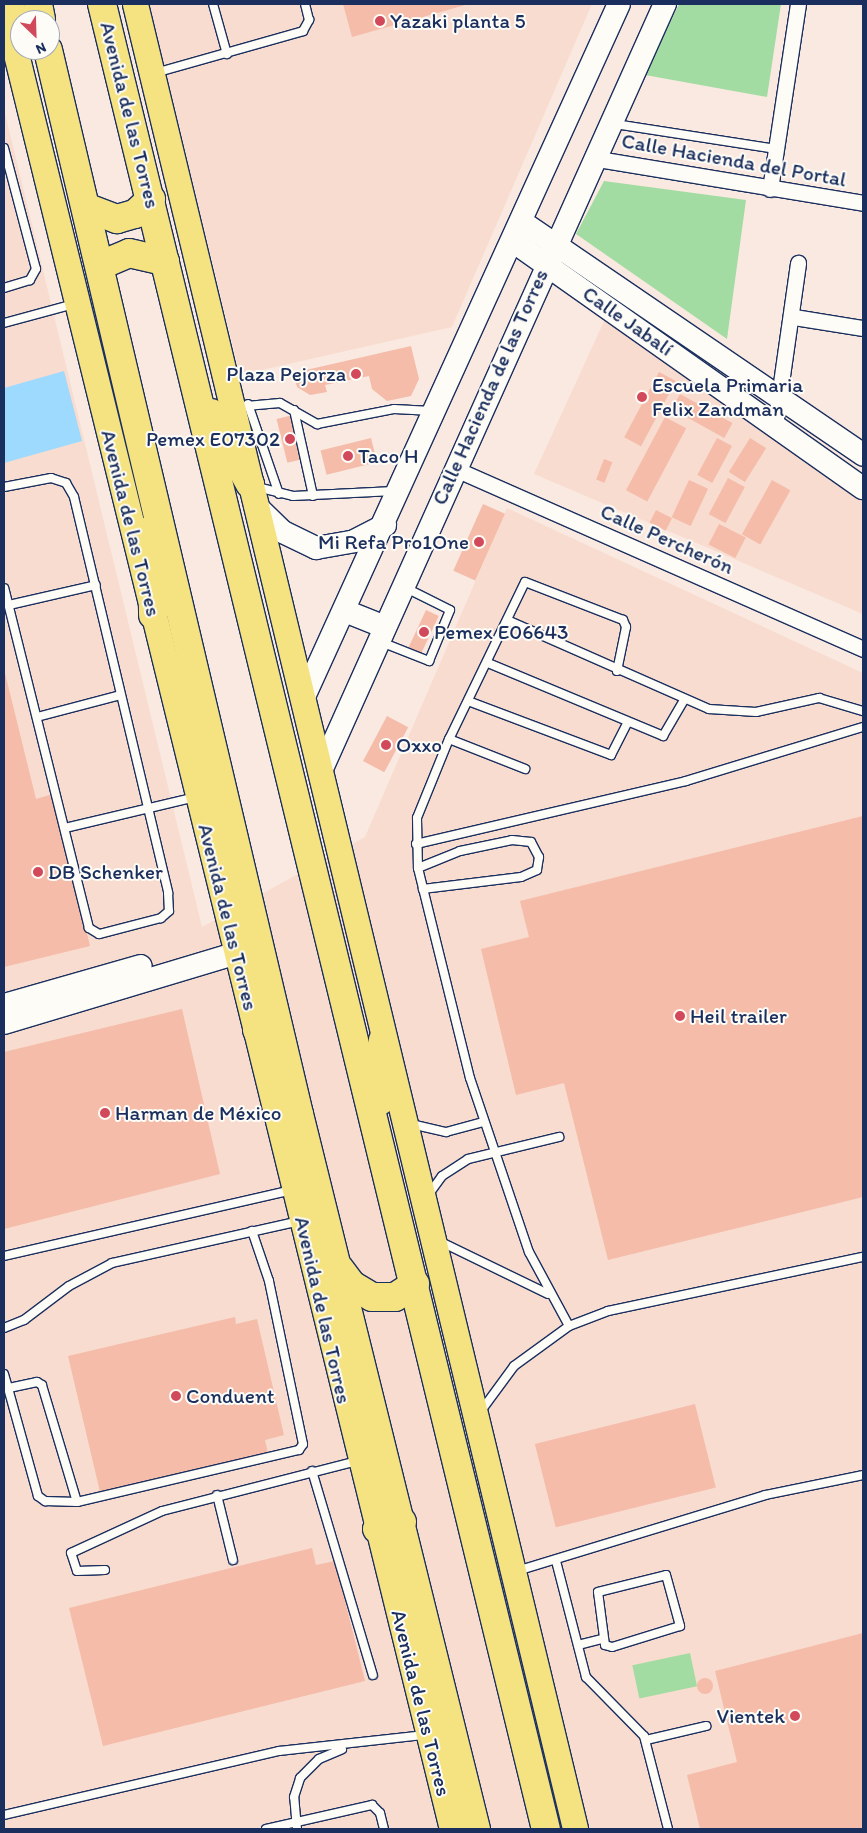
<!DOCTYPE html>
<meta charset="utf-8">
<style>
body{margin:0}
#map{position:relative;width:867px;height:1833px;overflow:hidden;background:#fae9e0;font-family:Itim,sans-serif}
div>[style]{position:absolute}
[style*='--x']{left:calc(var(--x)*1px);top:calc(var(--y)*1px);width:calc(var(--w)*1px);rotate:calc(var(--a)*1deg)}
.built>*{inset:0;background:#f8dcd0}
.green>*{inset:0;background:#a3dca2;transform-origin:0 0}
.water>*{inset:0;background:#9ed9fe}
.building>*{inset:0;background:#f4bca9;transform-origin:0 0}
.round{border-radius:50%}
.roads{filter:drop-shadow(1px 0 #1b2f5e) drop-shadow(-1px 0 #1b2f5e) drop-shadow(0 1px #1b2f5e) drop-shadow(0 -1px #1b2f5e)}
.lane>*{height:8px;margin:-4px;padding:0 4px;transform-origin:4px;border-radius:4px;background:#fdfcf7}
.street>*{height:15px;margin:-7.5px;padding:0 7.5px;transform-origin:7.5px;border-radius:7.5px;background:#fdfcf7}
.secondary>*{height:22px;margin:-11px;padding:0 11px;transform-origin:11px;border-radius:11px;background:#fdfcf7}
.primary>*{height:25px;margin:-12.5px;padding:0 12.5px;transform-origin:12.5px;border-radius:12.5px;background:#f5e382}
.highway>*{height:28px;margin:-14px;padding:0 14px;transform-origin:14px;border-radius:14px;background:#f5e382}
.dots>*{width:14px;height:14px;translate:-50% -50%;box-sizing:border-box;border:2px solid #fdfcf7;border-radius:50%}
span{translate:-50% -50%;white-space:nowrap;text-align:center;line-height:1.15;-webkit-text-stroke:4px #fdfcf7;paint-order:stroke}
.poi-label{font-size:21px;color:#1b2f5e}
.left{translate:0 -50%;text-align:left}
.right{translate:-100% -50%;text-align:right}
.street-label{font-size:21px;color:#1b2f5e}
.frame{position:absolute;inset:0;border:5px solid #1b2f5e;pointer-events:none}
.north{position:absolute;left:10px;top:10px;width:50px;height:50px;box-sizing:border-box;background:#fdfcf7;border:1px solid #a3aaba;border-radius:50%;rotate:156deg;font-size:14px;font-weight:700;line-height:20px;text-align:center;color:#1b2f5e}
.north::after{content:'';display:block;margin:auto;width:18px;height:22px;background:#d1495b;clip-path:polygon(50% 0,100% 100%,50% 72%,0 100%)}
</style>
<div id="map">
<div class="built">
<div style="clip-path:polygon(149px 4px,592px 4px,452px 327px,240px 375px)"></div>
<div style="clip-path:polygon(4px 109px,202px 927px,365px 837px,507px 508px,863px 673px,863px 1829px,4px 1829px)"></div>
<div style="clip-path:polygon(605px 319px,863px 501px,863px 614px,534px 474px)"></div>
</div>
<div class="green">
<div style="clip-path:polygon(679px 4px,781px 4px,767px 97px,645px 75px)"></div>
<div style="clip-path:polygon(604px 181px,746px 200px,727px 339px,576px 234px)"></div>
<div style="left:690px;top:1653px;width:34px;height:59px;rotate:78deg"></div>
</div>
<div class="water">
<div style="clip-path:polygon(64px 371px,82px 441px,4px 463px,4px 388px)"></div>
</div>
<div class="building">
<div style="clip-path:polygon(343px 4px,469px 4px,352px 37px)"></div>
<div style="clip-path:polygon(411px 346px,419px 379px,411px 396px,387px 401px,372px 389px,369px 376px,325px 385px,327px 392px,310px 395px,297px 387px,293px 373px)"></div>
<div style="left:659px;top:372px;width:19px;height:74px;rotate:28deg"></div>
<div style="left:680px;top:394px;width:60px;height:17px;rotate:29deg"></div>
<div style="left:293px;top:415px;width:45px;height:17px;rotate:76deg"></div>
<div style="left:665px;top:417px;width:24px;height:83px;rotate:28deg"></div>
<div style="left:371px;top:438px;width:25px;height:52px;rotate:76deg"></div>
<div style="left:717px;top:438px;width:17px;height:42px;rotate:28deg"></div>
<div style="left:750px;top:438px;width:19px;height:40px;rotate:32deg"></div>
<div style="left:604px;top:459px;width:9px;height:22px;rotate:21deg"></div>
<div style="left:728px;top:478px;width:19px;height:41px;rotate:28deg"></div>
<div style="left:689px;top:480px;width:21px;height:41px;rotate:25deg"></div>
<div style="left:772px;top:480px;width:21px;height:62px;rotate:29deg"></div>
<div style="left:483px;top:504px;width:24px;height:73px;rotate:24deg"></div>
<div style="left:656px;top:510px;width:18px;height:14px;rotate:27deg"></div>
<div style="left:719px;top:524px;width:30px;height:23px;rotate:27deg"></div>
<div style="left:426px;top:610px;width:14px;height:41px;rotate:25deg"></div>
<div style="clip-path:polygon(4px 669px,36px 799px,53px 794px,90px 946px,4px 967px)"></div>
<div style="left:387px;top:716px;width:24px;height:51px;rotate:28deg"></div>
<div style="clip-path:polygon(863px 816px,863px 1197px,608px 1260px,564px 1083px,516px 1095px,481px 949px,529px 937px,520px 901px)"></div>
<div style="clip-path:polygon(182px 1009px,220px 1174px,4px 1229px,4px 1052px)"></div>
<div style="clip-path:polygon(235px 1317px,236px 1324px,257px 1319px,284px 1435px,265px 1440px,268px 1453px,100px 1492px,68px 1356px)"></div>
<div style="left:695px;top:1404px;width:86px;height:165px;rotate:76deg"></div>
<div style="clip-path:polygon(312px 1548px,316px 1565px,335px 1561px,365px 1681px,103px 1746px,69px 1608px)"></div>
<div style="clip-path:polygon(863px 1633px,863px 1829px,700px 1829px,687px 1775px,737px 1762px,715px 1671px)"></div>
<div class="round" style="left:697px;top:1678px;width:16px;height:16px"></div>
</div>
<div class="roads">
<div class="lane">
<div style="--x:213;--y:4;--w:52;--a:74.4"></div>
<div style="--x:155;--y:73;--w:154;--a:-15.8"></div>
<div style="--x:303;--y:31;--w:13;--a:-61"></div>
<div style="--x:309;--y:20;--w:16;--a:-104"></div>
<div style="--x:615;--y:124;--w:163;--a:8.8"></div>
<div style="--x:4;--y:148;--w:125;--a:75.2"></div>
<div style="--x:36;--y:269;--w:13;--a:119"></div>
<div style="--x:30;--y:280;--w:27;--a:163"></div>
<div style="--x:4;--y:323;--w:73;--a:-15.2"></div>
<div style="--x:248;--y:404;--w:95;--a:71"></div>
<div style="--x:235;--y:407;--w:45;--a:-5.1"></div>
<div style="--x:280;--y:403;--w:43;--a:29.6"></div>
<div style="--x:317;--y:424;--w:78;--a:-11"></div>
<div style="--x:394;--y:409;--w:38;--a:3"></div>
<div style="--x:294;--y:410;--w:88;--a:77.5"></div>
<div style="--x:4;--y:487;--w:48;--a:-10.8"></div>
<div style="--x:51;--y:478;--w:16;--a:18"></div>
<div style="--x:66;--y:483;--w:16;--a:60"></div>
<div style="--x:74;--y:497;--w:407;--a:76.6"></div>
<div style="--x:168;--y:893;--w:18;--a:87"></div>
<div style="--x:169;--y:911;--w:11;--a:139"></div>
<div style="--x:161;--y:918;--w:64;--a:165.5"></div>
<div style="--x:99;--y:934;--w:12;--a:-149"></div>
<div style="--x:89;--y:928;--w:350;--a:-104"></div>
<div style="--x:257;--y:487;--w:37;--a:14"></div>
<div style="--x:293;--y:496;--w:101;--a:-2.8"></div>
<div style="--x:9;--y:605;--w:89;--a:-12.9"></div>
<div style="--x:507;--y:620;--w:221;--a:23.8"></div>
<div style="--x:709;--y:709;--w:47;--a:3.7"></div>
<div style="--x:756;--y:712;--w:65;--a:-12.5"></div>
<div style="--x:819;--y:698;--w:46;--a:16.5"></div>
<div style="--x:381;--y:642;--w:52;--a:21.6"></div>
<div style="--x:429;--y:661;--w:55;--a:-67.6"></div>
<div style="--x:450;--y:610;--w:49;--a:-153.4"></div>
<div style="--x:488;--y:663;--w:190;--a:22.6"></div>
<div style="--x:663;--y:736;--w:42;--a:-59.7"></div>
<div style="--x:617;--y:671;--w:45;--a:-78.4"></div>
<div style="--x:626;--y:627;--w:8;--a:-113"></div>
<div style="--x:623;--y:620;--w:105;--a:-158.8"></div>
<div style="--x:525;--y:582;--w:174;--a:115.8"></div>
<div style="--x:449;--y:739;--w:85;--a:112.1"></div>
<div style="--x:417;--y:818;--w:50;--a:88.9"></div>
<div style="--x:418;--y:868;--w:216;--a:76.1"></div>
<div style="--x:470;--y:1078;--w:184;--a:71.3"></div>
<div style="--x:529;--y:1252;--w:84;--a:61.6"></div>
<div style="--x:569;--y:1326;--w:42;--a:-21"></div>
<div style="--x:608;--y:1311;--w:261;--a:-12"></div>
<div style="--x:468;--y:701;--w:153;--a:20.7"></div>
<div style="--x:611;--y:755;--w:37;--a:-63"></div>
<div style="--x:37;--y:717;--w:86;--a:-14.8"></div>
<div style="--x:449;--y:739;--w:82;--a:21.5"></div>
<div style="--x:65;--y:828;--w:135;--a:-13.3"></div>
<div style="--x:416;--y:844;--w:277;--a:-13.1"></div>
<div style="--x:686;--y:781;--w:185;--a:-17"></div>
<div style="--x:418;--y:868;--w:45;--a:-22"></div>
<div style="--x:460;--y:851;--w:53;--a:-11.9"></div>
<div style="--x:512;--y:840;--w:19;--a:6"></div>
<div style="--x:531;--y:842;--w:17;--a:62"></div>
<div style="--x:539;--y:857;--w:13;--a:99"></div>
<div style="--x:537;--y:870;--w:17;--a:156"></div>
<div style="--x:521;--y:877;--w:99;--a:173"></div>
<div style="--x:411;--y:1124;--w:36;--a:13"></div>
<div style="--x:446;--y:1132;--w:38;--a:-15"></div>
<div style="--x:429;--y:1194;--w:22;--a:-54"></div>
<div style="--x:442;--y:1176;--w:31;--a:-33"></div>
<div style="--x:468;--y:1159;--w:94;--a:-13.6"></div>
<div style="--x:439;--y:1241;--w:121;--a:25.9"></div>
<div style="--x:4;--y:1256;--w:295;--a:-12.9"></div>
<div style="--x:4;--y:1328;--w:22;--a:-22"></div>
<div style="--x:24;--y:1320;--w:56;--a:-37.1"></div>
<div style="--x:69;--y:1286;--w:49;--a:-28.1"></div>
<div style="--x:112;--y:1263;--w:193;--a:-12.6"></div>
<div style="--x:4;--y:1374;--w:15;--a:74"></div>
<div style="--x:481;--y:1411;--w:56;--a:-53.7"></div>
<div style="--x:514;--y:1366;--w:68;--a:-36"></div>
<div style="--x:312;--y:1471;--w:213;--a:73.4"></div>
<div style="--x:217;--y:1495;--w:67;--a:76.2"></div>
<div style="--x:77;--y:1502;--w:122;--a:-106.7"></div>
<div style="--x:42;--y:1385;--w:6;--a:-149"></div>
<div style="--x:37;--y:1382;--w:30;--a:168"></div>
<div style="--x:8;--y:1388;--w:112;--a:74.5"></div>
<div style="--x:38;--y:1496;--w:9;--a:36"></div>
<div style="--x:45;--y:1501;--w:32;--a:2"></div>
<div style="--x:77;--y:1502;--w:228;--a:-13.2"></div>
<div style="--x:299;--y:1450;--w:7;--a:-56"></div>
<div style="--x:303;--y:1444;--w:167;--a:-101.8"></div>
<div style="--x:269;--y:1281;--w:53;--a:-108.8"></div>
<div style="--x:556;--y:1561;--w:120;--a:75.5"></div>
<div style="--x:586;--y:1677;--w:83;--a:45.5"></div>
<div style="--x:644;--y:1736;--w:96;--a:75.5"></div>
<div style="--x:105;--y:1570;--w:28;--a:178"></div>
<div style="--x:77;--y:1571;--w:19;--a:-108"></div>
<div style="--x:71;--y:1553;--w:100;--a:-24.8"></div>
<div style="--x:162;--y:1511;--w:201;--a:-14.4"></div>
<div style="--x:517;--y:1571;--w:259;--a:-17"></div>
<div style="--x:765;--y:1495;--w:100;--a:-11.5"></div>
<div style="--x:666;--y:1575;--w:53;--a:74.6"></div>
<div style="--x:680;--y:1626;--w:71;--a:162.8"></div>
<div style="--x:612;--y:1647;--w:7;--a:-164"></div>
<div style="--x:605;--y:1645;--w:53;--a:-97.5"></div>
<div style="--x:598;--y:1592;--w:70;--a:-14"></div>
<div style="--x:578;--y:1645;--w:25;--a:-14"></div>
<div style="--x:646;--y:1740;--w:62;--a:-13.1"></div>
<div style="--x:4;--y:1815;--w:282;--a:-13.1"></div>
<div style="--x:279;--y:1751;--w:147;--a:-6.3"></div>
<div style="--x:266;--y:1829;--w:109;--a:-12.8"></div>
<div style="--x:372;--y:1805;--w:11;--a:45"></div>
<div style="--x:380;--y:1813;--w:16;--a:76"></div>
<div style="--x:297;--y:1829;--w:32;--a:-95"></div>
<div style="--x:294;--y:1797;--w:20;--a:-72"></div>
<div style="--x:300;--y:1778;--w:27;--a:-45"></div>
<div style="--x:319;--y:1759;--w:25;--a:-23"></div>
</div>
<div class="street">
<div style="--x:598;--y:159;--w:269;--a:9.4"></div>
<div style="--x:770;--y:189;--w:187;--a:-81.4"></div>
<div style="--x:794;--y:317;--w:70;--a:9.1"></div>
<div style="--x:775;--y:425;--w:164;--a:-81.9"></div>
<div style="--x:453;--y:468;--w:448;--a:23.8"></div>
</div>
<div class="secondary">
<div style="--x:522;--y:222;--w:413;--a:34.3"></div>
<div style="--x:514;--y:242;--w:427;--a:35.2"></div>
<div style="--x:255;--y:505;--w:39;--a:44"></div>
<div style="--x:283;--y:532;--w:37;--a:26"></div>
<div style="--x:316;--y:548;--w:39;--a:-10"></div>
<div style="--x:354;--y:541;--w:35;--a:-27"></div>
<div style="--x:345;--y:611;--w:43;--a:21.8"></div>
<div style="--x:303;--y:699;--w:763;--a:-65.55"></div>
<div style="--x:320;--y:773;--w:843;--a:-65.84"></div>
<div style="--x:4;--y:1005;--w:142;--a:-15.9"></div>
<div style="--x:4;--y:1023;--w:240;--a:-16.7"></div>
</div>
<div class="primary">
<div style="--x:135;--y:4;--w:1877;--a:76.44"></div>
<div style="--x:5;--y:9;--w:1874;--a:76.2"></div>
</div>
<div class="highway">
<div style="--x:8;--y:4;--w:28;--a:64"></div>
<div style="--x:38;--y:4;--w:16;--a:79"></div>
<div style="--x:102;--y:4;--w:1878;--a:76.33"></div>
<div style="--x:48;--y:50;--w:1093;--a:76.73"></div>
<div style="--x:299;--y:1114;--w:737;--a:76.1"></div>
<div style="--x:88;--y:208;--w:31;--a:21"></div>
<div style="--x:117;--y:219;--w:19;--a:-16"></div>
<div style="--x:135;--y:214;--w:22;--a:-43"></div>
<div style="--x:101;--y:265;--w:30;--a:-23"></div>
<div style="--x:129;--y:253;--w:37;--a:13"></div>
<div style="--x:211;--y:413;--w:81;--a:61.2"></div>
<div style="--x:152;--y:529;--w:86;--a:89.3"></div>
<div style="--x:257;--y:1030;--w:49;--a:63.4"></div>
<div style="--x:380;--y:1101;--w:61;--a:-87.2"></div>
<div style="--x:339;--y:1268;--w:21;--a:53"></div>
<div style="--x:352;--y:1285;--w:23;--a:31"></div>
<div style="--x:372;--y:1297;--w:23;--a:0"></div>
<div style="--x:395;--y:1297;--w:24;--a:-33"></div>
<div style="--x:377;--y:1529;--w:26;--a:-16"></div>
</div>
</div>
<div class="dots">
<div style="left:380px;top:21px;background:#d1495b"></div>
<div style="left:356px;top:374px;background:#d1495b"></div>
<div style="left:642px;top:397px;background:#d1495b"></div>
<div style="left:290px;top:439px;background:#d1495b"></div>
<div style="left:348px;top:456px;background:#d1495b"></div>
<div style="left:479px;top:542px;background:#d1495b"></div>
<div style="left:424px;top:632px;background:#d1495b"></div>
<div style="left:386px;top:745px;background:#d1495b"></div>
<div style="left:38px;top:872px;background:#d1495b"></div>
<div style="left:680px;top:1016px;background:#d1495b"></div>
<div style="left:105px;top:1113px;background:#d1495b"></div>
<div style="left:176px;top:1396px;background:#d1495b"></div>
<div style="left:795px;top:1716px;background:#d1495b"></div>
</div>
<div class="poi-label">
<span class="left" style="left:390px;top:21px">Yazaki planta 5</span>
<span class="right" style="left:346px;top:374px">Plaza Pejorza</span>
<span class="left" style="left:652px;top:397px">Escuela Primaria<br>Felix Zandman</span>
<span class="right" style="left:280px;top:439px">Pemex E07302</span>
<span class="left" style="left:358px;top:456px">Taco H</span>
<span class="right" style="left:469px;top:542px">Mi Refa Pro1One</span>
<span class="left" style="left:434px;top:632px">Pemex E06643</span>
<span class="left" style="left:396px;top:745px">Oxxo</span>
<span class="left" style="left:48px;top:872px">DB Schenker</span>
<span class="left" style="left:690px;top:1016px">Heil trailer</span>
<span class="left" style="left:115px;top:1113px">Harman de México</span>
<span class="left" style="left:186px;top:1396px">Conduent</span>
<span class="right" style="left:785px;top:1716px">Vientek</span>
</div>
<div class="street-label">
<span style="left:130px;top:115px;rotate:76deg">Avenida de las Torres</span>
<span style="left:734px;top:160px;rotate:10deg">Calle Hacienda del Portal</span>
<span style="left:628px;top:321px;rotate:35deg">Calle Jabalí</span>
<span style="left:490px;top:387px;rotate:-66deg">Calle Hacienda de las Torres</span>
<span style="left:131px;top:523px;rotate:76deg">Avenida de las Torres</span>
<span style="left:667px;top:539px;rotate:24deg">Calle Percherón</span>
<span style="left:228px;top:917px;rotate:76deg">Avenida de las Torres</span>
<span style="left:323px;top:1310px;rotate:77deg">Avenida de las Torres</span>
<span style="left:421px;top:1703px;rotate:76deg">Avenida de las Torres</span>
</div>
<div class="frame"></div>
<div class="north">N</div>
</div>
